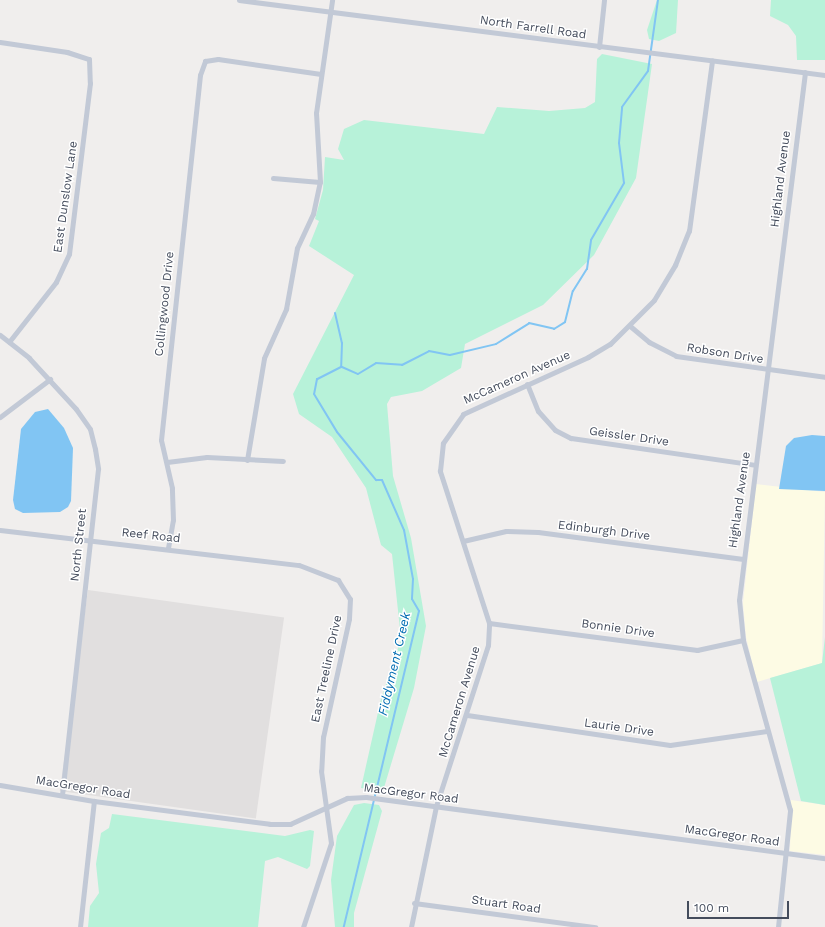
<!DOCTYPE html>
<style>
body{margin:0}
#map{position:relative;width:825px;height:927px;overflow:hidden;background:#f0eeed;font-family:"Work Sans",sans-serif}
div>[style]{position:absolute}
[style*='--x']{left:calc(var(--x)*1px);top:calc(var(--y)*1px);width:calc(var(--w)*1px);rotate:calc(var(--a)*1deg)}
.commercial>*{inset:0;background:#fdfbe4}
.education>*{inset:0;background:#e1dfdf;transform-origin:0 0}
.green>*{inset:0;background:#b7f2d9}
.water>*{inset:0;background:#81c5f3}
.stream>*{height:2px;margin:-1px;padding:0 1px;transform-origin:1px;border-radius:1px;background:#81c5f3}
.street>*{height:5px;margin:-2.5px;padding:0 2.5px;transform-origin:2.5px;border-radius:2.5px;background:#c2c9d6}
span{translate:-50% -50%;white-space:nowrap;text-align:center;line-height:1.15;-webkit-text-stroke:3px #fff;paint-order:stroke}
.street-label{font-size:12px;color:#444c5c}
.water-label{font-size:13px;color:#016cb2;font-style:italic}
.scale{position:absolute;left:687px;top:901px;width:102px;height:18px;box-sizing:border-box;border:2px solid #444c5c;border-top:0;padding-left:5px;font-size:12px;line-height:14px;white-space:nowrap;color:#444c5c;-webkit-text-stroke:3px #fff;paint-order:stroke}
</style>
<div id="map">
<div class="commercial">
<div style="clip-path:polygon(756px 484px,825px 492px,822px 663px,757px 682px,746px 637px,743px 603px)"></div>
<div style="clip-path:polygon(791px 800px,825px 805px,825px 855px,790px 851px)"></div>
</div>
<div class="education">
<div style="left:88px;top:590px;width:198px;height:203px;rotate:8deg"></div>
</div>
<div class="green">
<div style="clip-path:polygon(657px 0,678px 0,676px 33px,659px 41px,649px 39px,647px 30px)"></div>
<div style="clip-path:polygon(771px 0,825px 0,825px 60px,797px 60px,796px 36px,788px 25px,770px 16px)"></div>
<div style="clip-path:polygon(602px 54px,652px 64px,636px 178px,594px 255px,543px 305px,465px 344px,461px 368px,422px 391px,391px 397px,387px 404px,393px 476px,411px 538px,426px 626px,414px 688px,383px 791px,361px 788px,381px 699px,401px 639px,392px 554px,381px 545px,366px 488px,332px 437px,299px 414px,293px 394px,354px 275px,309px 246px,319px 221px,315px 219px,323px 190px,325px 157px,344px 160px,338px 149px,344px 129px,364px 120px,484px 134px,497px 107px,549px 111px,585px 108px,595px 102px,597px 59px)"></div>
<div style="clip-path:polygon(825px 637px,825px 805px,801px 801px,770px 678px,822px 663px)"></div>
<div style="clip-path:polygon(364px 803px,379px 805px,382px 811px,354px 913px,354px 927px,335px 927px,331px 880px,337px 836px,354px 805px)"></div>
<div style="clip-path:polygon(112px 814px,285px 836px,310px 830px,314px 831px,310px 866px,307px 869px,278px 857px,265px 861px,258px 927px,88px 927px,90px 906px,99px 893px,96px 864px,101px 833px,109px 828px)"></div>
</div>
<div class="water">
<div style="clip-path:polygon(48px 409px,64px 428px,73px 448px,71px 501px,68px 507px,60px 512px,23px 513px,15px 509px,13px 500px,21px 429px,35px 412px)"></div>
<div style="clip-path:polygon(812px 435px,825px 436px,825px 491px,779px 489px,786px 446px,794px 438px)"></div>
</div>
<div class="stream">
<div style="--x:335;--y:313;--w:31;--a:77"></div>
<div style="--x:342;--y:343;--w:24;--a:92"></div>
<div style="--x:341;--y:367;--w:27;--a:153"></div>
<div style="--x:317;--y:379;--w:15;--a:101"></div>
<div style="--x:314;--y:394;--w:44;--a:58.8"></div>
<div style="--x:337;--y:432;--w:62;--a:50.9"></div>
<div style="--x:376;--y:480;--w:6;--a:0"></div>
<div style="--x:382;--y:480;--w:55;--a:66.3"></div>
<div style="--x:404;--y:530;--w:50;--a:79.6"></div>
<div style="--x:413;--y:579;--w:20;--a:93"></div>
<div style="--x:412;--y:599;--w:14;--a:60"></div>
<div style="--x:419;--y:611;--w:325;--a:103.4"></div>
<div style="--x:342;--y:367;--w:17;--a:24"></div>
<div style="--x:358;--y:374;--w:21;--a:-31"></div>
<div style="--x:376;--y:363;--w:26;--a:4"></div>
<div style="--x:402;--y:365;--w:30;--a:-27"></div>
<div style="--x:429;--y:351;--w:21;--a:11"></div>
<div style="--x:450;--y:355;--w:47;--a:-13.4"></div>
<div style="--x:496;--y:344;--w:39;--a:-32"></div>
<div style="--x:529;--y:323;--w:26;--a:13"></div>
<div style="--x:554;--y:329;--w:13;--a:-32"></div>
<div style="--x:565;--y:322;--w:32;--a:-76"></div>
<div style="--x:573;--y:291;--w:26;--a:-58"></div>
<div style="--x:587;--y:269;--w:29;--a:-82"></div>
<div style="--x:591;--y:240;--w:66;--a:-59.9"></div>
<div style="--x:624;--y:183;--w:40;--a:-97.1"></div>
<div style="--x:619;--y:143;--w:36;--a:-85"></div>
<div style="--x:622;--y:107;--w:44;--a:-54.2"></div>
<div style="--x:648;--y:71;--w:72;--a:-82"></div>
</div>
<div class="street">
<div style="--x:239;--y:0;--w:591;--a:7.29"></div>
<div style="--x:0;--y:42;--w:68;--a:8.5"></div>
<div style="--x:67;--y:52;--w:23;--a:18"></div>
<div style="--x:89;--y:59;--w:24;--a:88"></div>
<div style="--x:90;--y:83;--w:172;--a:97"></div>
<div style="--x:69;--y:254;--w:31;--a:115"></div>
<div style="--x:56;--y:282;--w:76;--a:128.1"></div>
<div style="--x:599;--y:47;--w:47;--a:-83.9"></div>
<div style="--x:273;--y:178;--w:47;--a:4.9"></div>
<div style="--x:630;--y:326;--w:25;--a:40"></div>
<div style="--x:649;--y:342;--w:30;--a:27"></div>
<div style="--x:676;--y:356;--w:150;--a:8"></div>
<div style="--x:0;--y:335;--w:37;--a:38"></div>
<div style="--x:29;--y:358;--w:69;--a:47.3"></div>
<div style="--x:76;--y:409;--w:24;--a:55"></div>
<div style="--x:90;--y:429;--w:21;--a:76"></div>
<div style="--x:95;--y:449;--w:20;--a:81"></div>
<div style="--x:98;--y:469;--w:327;--a:96.3"></div>
<div style="--x:527;--y:384;--w:29;--a:68"></div>
<div style="--x:538;--y:411;--w:25;--a:48"></div>
<div style="--x:555;--y:430;--w:18;--a:27"></div>
<div style="--x:571;--y:438;--w:186;--a:8.3"></div>
<div style="--x:0;--y:417;--w:63;--a:-37.2"></div>
<div style="--x:247;--y:460;--w:103;--a:-80.5"></div>
<div style="--x:264;--y:358;--w:54;--a:-65.8"></div>
<div style="--x:286;--y:309;--w:62;--a:-79.8"></div>
<div style="--x:297;--y:248;--w:38;--a:-65"></div>
<div style="--x:313;--y:214;--w:33;--a:-78"></div>
<div style="--x:320;--y:182;--w:69;--a:-93.3"></div>
<div style="--x:316;--y:113;--w:114;--a:-81.9"></div>
<div style="--x:167;--y:462;--w:40;--a:-7.1"></div>
<div style="--x:207;--y:457;--w:76;--a:3"></div>
<div style="--x:0;--y:530;--w:301;--a:6.7"></div>
<div style="--x:299;--y:565;--w:42;--a:21"></div>
<div style="--x:338;--y:580;--w:22;--a:58"></div>
<div style="--x:350;--y:599;--w:20;--a:93"></div>
<div style="--x:349;--y:619;--w:121;--a:102.4"></div>
<div style="--x:323;--y:737;--w:34;--a:93"></div>
<div style="--x:321;--y:771;--w:73;--a:82.1"></div>
<div style="--x:331;--y:843;--w:89;--a:108.4"></div>
<div style="--x:463;--y:541;--w:44;--a:-13.1"></div>
<div style="--x:506;--y:531;--w:32;--a:2"></div>
<div style="--x:538;--y:532;--w:207;--a:7.5"></div>
<div style="--x:168;--y:548;--w:28;--a:-80"></div>
<div style="--x:173;--y:520;--w:32;--a:-92"></div>
<div style="--x:172;--y:488;--w:49;--a:-102.9"></div>
<div style="--x:161;--y:440;--w:367;--a:-83.9"></div>
<div style="--x:200;--y:75;--w:15;--a:-70"></div>
<div style="--x:205;--y:61;--w:13;--a:-9"></div>
<div style="--x:218;--y:59;--w:104;--a:8.3"></div>
<div style="--x:489;--y:623;--w:210;--a:7.4"></div>
<div style="--x:697;--y:650;--w:47;--a:-12.3"></div>
<div style="--x:467;--y:715;--w:205;--a:8.4"></div>
<div style="--x:670;--y:745;--w:98;--a:-8.2"></div>
<div style="--x:0;--y:785;--w:95;--a:9.7"></div>
<div style="--x:94;--y:801;--w:177;--a:7.4"></div>
<div style="--x:270;--y:824;--w:20;--a:0"></div>
<div style="--x:290;--y:824;--w:63;--a:-24.5"></div>
<div style="--x:347;--y:798;--w:19;--a:-3"></div>
<div style="--x:366;--y:797;--w:463;--a:7.6"></div>
<div style="--x:414;--y:903;--w:183;--a:7.6"></div>
<div style="--x:80;--y:927;--w:127;--a:-83.7"></div>
<div style="--x:411;--y:927;--w:124;--a:-78.3"></div>
<div style="--x:436;--y:806;--w:169;--a:-72.1"></div>
<div style="--x:488;--y:645;--w:22;--a:-87"></div>
<div style="--x:489;--y:623;--w:160;--a:-107.9"></div>
<div style="--x:440;--y:471;--w:28;--a:-84"></div>
<div style="--x:443;--y:443;--w:35;--a:-55"></div>
<div style="--x:463;--y:414;--w:137;--a:-24.5"></div>
<div style="--x:588;--y:357;--w:26;--a:-31"></div>
<div style="--x:610;--y:344;--w:62;--a:-45"></div>
<div style="--x:654;--y:300;--w:41;--a:-59"></div>
<div style="--x:675;--y:265;--w:37;--a:-68"></div>
<div style="--x:689;--y:231;--w:172;--a:-82.3"></div>
<div style="--x:778;--y:927;--w:118;--a:-84.1"></div>
<div style="--x:790;--y:810;--w:176;--a:-105.5"></div>
<div style="--x:743;--y:640;--w:40;--a:-95.7"></div>
<div style="--x:739;--y:600;--w:532;--a:-82.87"></div>
</div>
<div class="street-label">
<span style="left:533px;top:28px;rotate:8deg">North Farrell Road</span>
<span style="left:781px;top:179px;rotate:-83deg">Highland Avenue</span>
<span style="left:66px;top:197px;rotate:-82deg">East Dunslow Lane</span>
<span style="left:165px;top:304px;rotate:-84deg">Collingwood Drive</span>
<span style="left:725px;top:354px;rotate:9deg">Robson Drive</span>
<span style="left:517px;top:378px;rotate:-24deg">McCameron Avenue</span>
<span style="left:629px;top:437px;rotate:8deg">Geissler Drive</span>
<span style="left:740px;top:500px;rotate:-82deg">Highland Avenue</span>
<span style="left:604px;top:531px;rotate:7deg">Edinburgh Drive</span>
<span style="left:151px;top:536px;rotate:6deg">Reef Road</span>
<span style="left:79px;top:545px;rotate:-84deg">North Street</span>
<span style="left:618px;top:629px;rotate:8deg">Bonnie Drive</span>
<span style="left:327px;top:669px;rotate:-78deg">East Treeline Drive</span>
<span style="left:460px;top:702px;rotate:-73deg">McCameron Avenue</span>
<span style="left:619px;top:728px;rotate:8deg">Laurie Drive</span>
<span style="left:83px;top:788px;rotate:9deg">MacGregor Road</span>
<span style="left:411px;top:794px;rotate:7deg">MacGregor Road</span>
<span style="left:732px;top:836px;rotate:8deg">MacGregor Road</span>
<span style="left:506px;top:905px;rotate:8deg">Stuart Road</span>
</div>
<div class="water-label">
<span style="left:395px;top:664px;rotate:-77deg">Fiddyment Creek</span>
</div>
<div class="scale">100 m</div>
</div>
